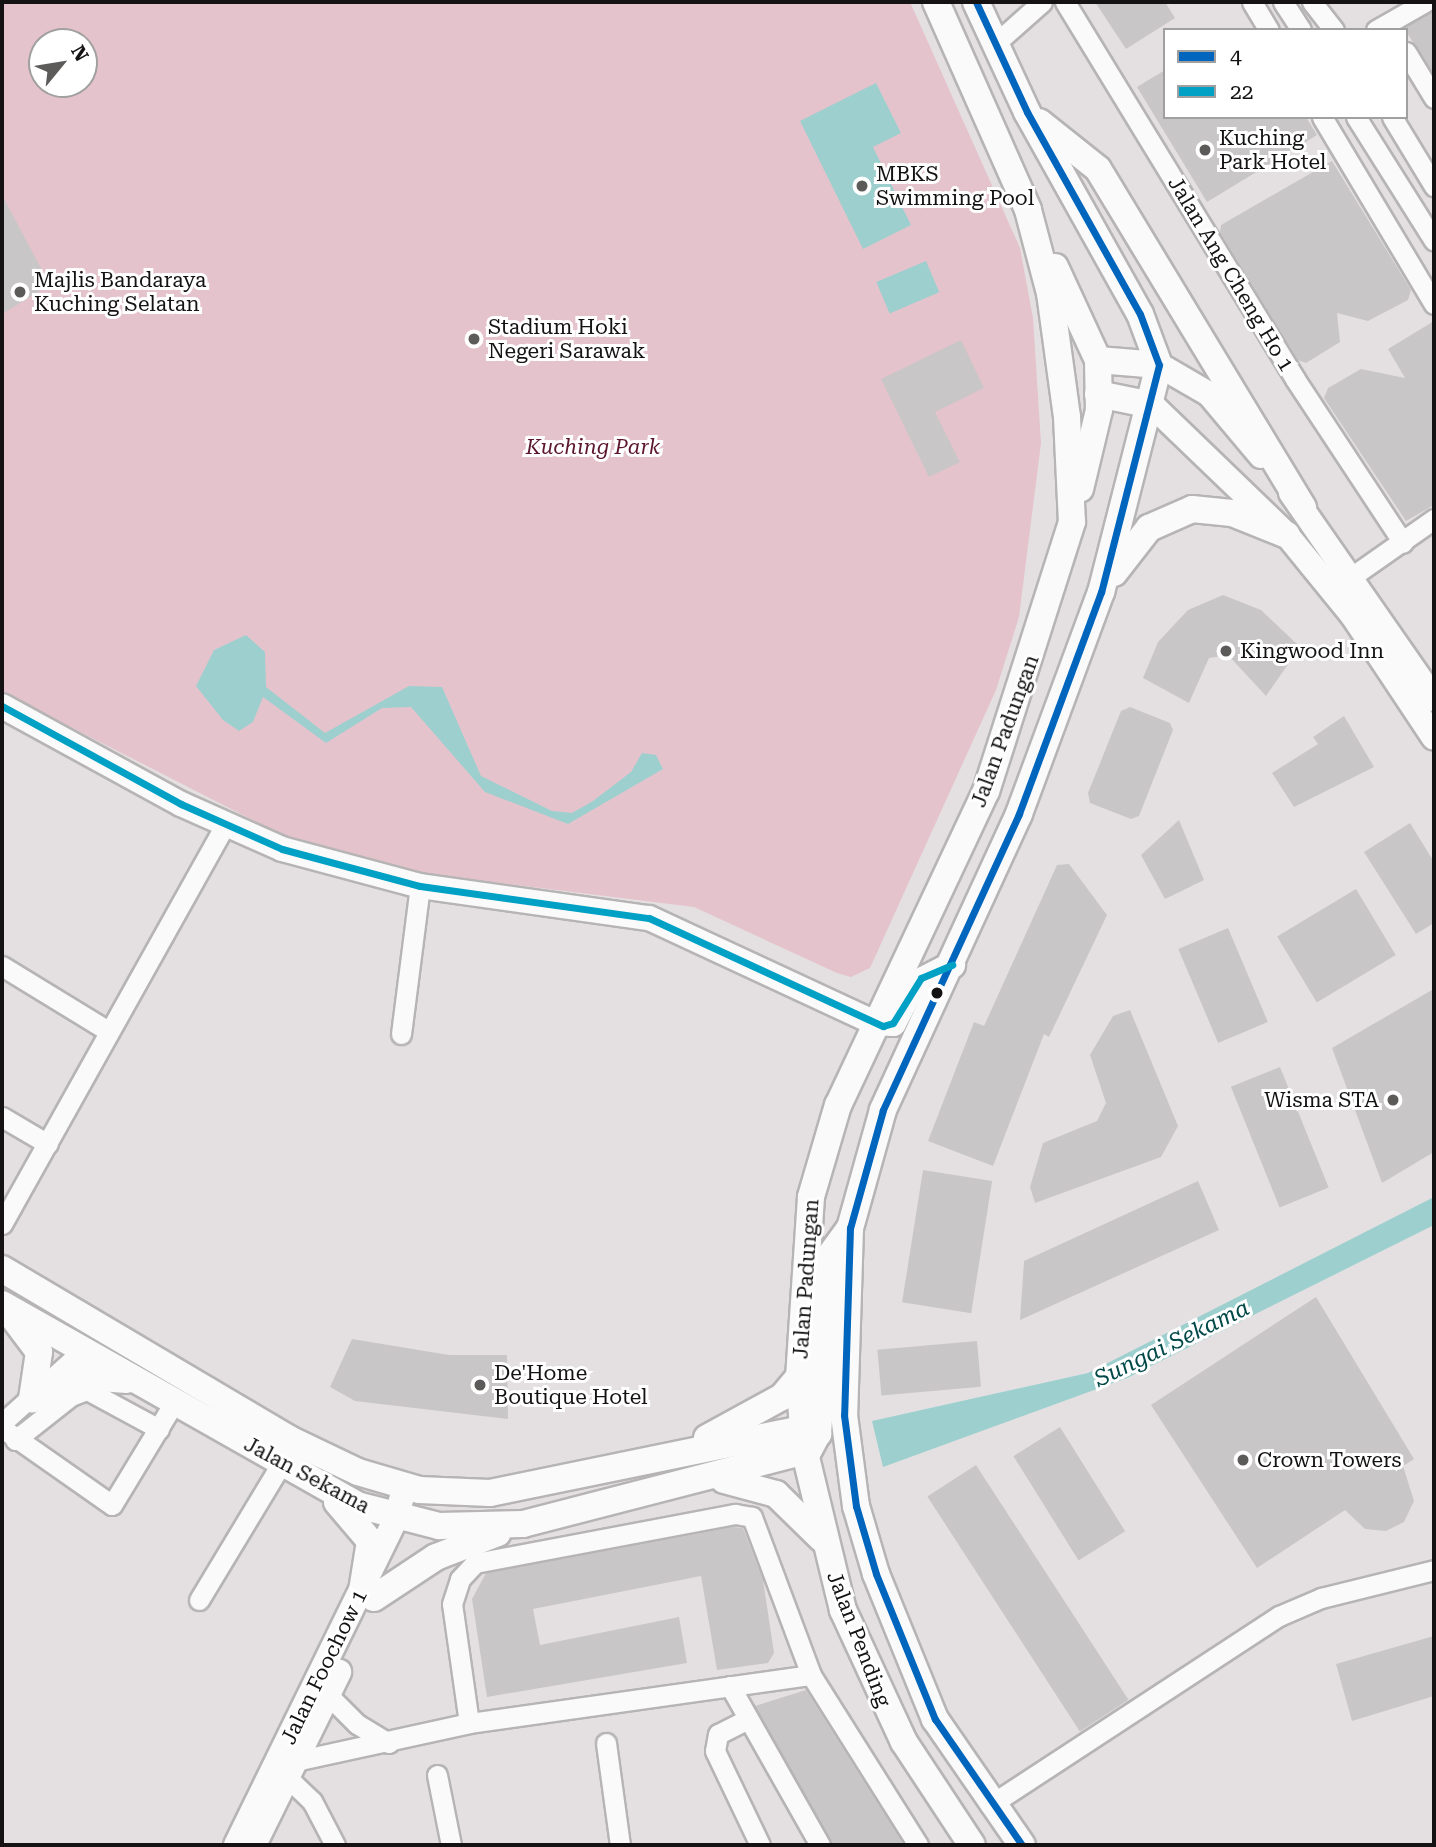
<!DOCTYPE html>
<style>
body{margin:0}
#map{position:relative;width:1436px;height:1847px;overflow:hidden;background:#e4e0e1;font-family:"Roboto Serif",serif}
div>[style]{position:absolute}
[style*='--x']{left:calc(var(--x)*1px);top:calc(var(--y)*1px);width:calc(var(--w)*1px);rotate:calc(var(--a)*1deg)}
.green>*{inset:0;background:#e5c3cc}
.water>*{inset:0;background:#9dcfcf;transform-origin:0 0}
.building>*{inset:0;background:#c9c6c7;transform-origin:0 0}
.roads{filter:drop-shadow(2px 0 #b6b4b4) drop-shadow(-2px 0 #b6b4b4) drop-shadow(0 2px #b6b4b4) drop-shadow(0 -2px #b6b4b4)}
.minor>*{height:19px;margin:-9.5px;padding:0 9.5px;transform-origin:9.5px;border-radius:9.5px;background:#fbfafa}
.tertiary>*{height:24px;margin:-12px;padding:0 12px;transform-origin:12px;border-radius:12px;background:#fbfafa}
.secondary>*{height:26px;margin:-13px;padding:0 13px;transform-origin:13px;border-radius:13px;background:#fbfafa}
.bus-1>*{height:7px;margin:-3.5px;padding:0 3.5px;transform-origin:3.5px;border-radius:3.5px;background:#0065bd}
.bus-2>*{height:7px;margin:-3.5px;padding:0 3.5px;transform-origin:3.5px;border-radius:3.5px;background:#01a1c5}
.dots>*{width:19px;height:19px;translate:-50% -50%;box-sizing:border-box;border:4px solid #fff;border-radius:50%}
span{translate:-50% -50%;white-space:nowrap;text-align:center;line-height:1.15;-webkit-text-stroke:6px #fff;paint-order:stroke}
.poi-label{font-size:21px;color:#141212}
.left{translate:0 -50%;text-align:left}
.right{translate:-100% -50%;text-align:right}
.street-label{font-size:21px;color:#141212}
.park-label{font-size:21px;color:#5c162f;font-style:italic}
.water-label{font-size:23px;color:#014848;font-style:italic}
.frame{position:absolute;inset:0;border:4px solid #141212;pointer-events:none}
.legend{position:absolute;left:1163px;top:28px;width:245px;height:91px;box-sizing:border-box;background:#fff;border:2px solid #a1a0a0;margin:0;padding:9px 12px;list-style:none;font-size:21px;color:#141212}
.legend li{display:flex;align-items:center;gap:14px;height:35px}
.legend b{width:35px;border:2px solid #a1a0a0}
.north{position:absolute;left:28px;top:28px;width:70px;height:70px;box-sizing:border-box;background:#fff;border:2px solid #a1a0a0;border-radius:50%;rotate:60deg;font-size:19px;font-weight:700;line-height:28px;text-align:center;color:#141212}
.north::after{content:'';display:block;margin:auto;width:24px;height:32px;background:#5d5a5a;clip-path:polygon(50% 0,100% 100%,50% 72%,0 100%)}
</style>
<div id="map">
<div class="green">
<div style="clip-path:polygon(evenodd,2px 2px,910px 2px,1020px 248px,1033px 318px,1041px 443px,1019px 617px,996px 690px,870px 968px,851px 977px,837px 973px,694px 907px,402px 871px,284px 836px,2px 692px,2px 2px,42px 42px,84px 42px,84px 84px,42px 84px,42px 42px)"></div>
</div>
<div class="water">
<div style="clip-path:polygon(876px 83px,901px 133px,873px 147px,911px 225px,863px 249px,800px 121px)"></div>
<div style="left:926px;top:261px;width:34px;height:54px;rotate:67deg"></div>
<div style="clip-path:polygon(246px 635px,265px 652px,266px 687px,325px 733px,409px 686px,442px 687px,481px 776px,552px 811px,572px 813px,593px 801px,631px 772px,642px 753px,656px 755px,663px 769px,568px 824px,485px 792px,411px 707px,382px 708px,326px 743px,263px 697px,253px 722px,239px 731px,223px 720px,196px 686px,214px 650px)"></div>
<div style="clip-path:polygon(1434px 1197px,1434px 1225px,1127px 1378px,883px 1467px,872px 1421px,1088px 1373px)"></div>
</div>
<div class="building">
<div style="clip-path:polygon(1095px 2px,1165px 2px,1175px 18px,1126px 49px)"></div>
<div style="clip-path:polygon(1434px 10px,1434px 75px,1404px 28px)"></div>
<div style="clip-path:polygon(1165px 70px,1165px 117px,1306px 117px,1317px 135px,1207px 202px,1137px 87px)"></div>
<div style="clip-path:polygon(1332px 161px,1411px 290px,1408px 300px,1368px 321px,1337px 313px,1340px 342px,1306px 363px,1298px 360px,1220px 232px,1221px 225px)"></div>
<div style="clip-path:polygon(2px 195px,50px 285px,2px 314px)"></div>
<div style="clip-path:polygon(1434px 321px,1434px 505px,1406px 521px,1324px 398px,1328px 388px,1361px 369px,1405px 378px,1388px 349px)"></div>
<div style="clip-path:polygon(961px 340px,984px 388px,935px 412px,960px 462px,929px 477px,881px 379px)"></div>
<div style="clip-path:polygon(1223px 595px,1261px 610px,1300px 647px,1266px 696px,1228px 655px,1209px 658px,1189px 703px,1143px 678px,1158px 642px,1188px 610px)"></div>
<div style="clip-path:polygon(1130px 707px,1170px 723px,1173px 730px,1139px 816px,1131px 819px,1090px 803px,1088px 793px,1121px 711px)"></div>
<div style="clip-path:polygon(1344px 716px,1374px 767px,1294px 807px,1272px 773px,1318px 744px,1313px 737px)"></div>
<div style="clip-path:polygon(1179px 820px,1204px 880px,1165px 899px,1141px 855px)"></div>
<div style="clip-path:polygon(1410px 823px,1434px 862px,1434px 923px,1416px 934px,1364px 852px)"></div>
<div style="clip-path:polygon(1069px 864px,1107px 915px,1049px 1037px,1044px 1034px,993px 1166px,928px 1141px,974px 1022px,984px 1026px,1057px 865px)"></div>
<div style="left:1356px;top:889px;width:77px;height:92px;rotate:59deg"></div>
<div style="left:1228px;top:928px;width:102px;height:54px;rotate:67deg"></div>
<div style="clip-path:polygon(1432px 990px,1434px 1152px,1382px 1183px,1332px 1048px)"></div>
<div style="clip-path:polygon(1130px 1010px,1178px 1126px,1161px 1157px,1035px 1203px,1030px 1187px,1043px 1143px,1097px 1121px,1106px 1103px,1090px 1055px,1113px 1016px)"></div>
<div style="left:1280px;top:1067px;width:130px;height:53px;rotate:68deg"></div>
<div style="left:923px;top:1170px;width:70px;height:134px;rotate:9deg"></div>
<div style="clip-path:polygon(1198px 1181px,1219px 1230px,1020px 1320px,1024px 1261px)"></div>
<div style="clip-path:polygon(1316px 1297px,1414px 1459px,1403px 1466px,1414px 1501px,1404px 1522px,1386px 1531px,1365px 1529px,1345px 1510px,1257px 1568px,1151px 1405px)"></div>
<div style="clip-path:polygon(352px 1339px,449px 1355px,507px 1355px,508px 1419px,355px 1401px,330px 1387px)"></div>
<div style="left:977px;top:1341px;width:46px;height:100px;rotate:85deg"></div>
<div style="left:1060px;top:1427px;width:123px;height:55px;rotate:58deg"></div>
<div style="left:976px;top:1465px;width:280px;height:58px;rotate:57deg"></div>
<div style="clip-path:polygon(733px 1527px,743px 1528px,763px 1580px,774px 1653px,768px 1663px,717px 1670px,701px 1576px,533px 1609px,540px 1645px,679px 1617px,687px 1663px,487px 1697px,472px 1599px,486px 1573px)"></div>
<div style="clip-path:polygon(1434px 1636px,1434px 1696px,1352px 1721px,1336px 1664px)"></div>
<div style="clip-path:polygon(806px 1690px,900px 1839px,903px 1845px,832px 1845px,755px 1706px)"></div>
</div>
<div class="roads">
<div class="minor">
<div style="--x:1065;--y:2;--w:442;--a:58.6"></div>
<div style="--x:1295;--y:379;--w:196;--a:56.6"></div>
<div style="--x:1252;--y:2;--w:33;--a:59"></div>
<div style="--x:1283;--y:2;--w:33;--a:57"></div>
<div style="--x:1312;--y:2;--w:36;--a:52"></div>
<div style="--x:1376;--y:30;--w:56;--a:-29.7"></div>
<div style="--x:997;--y:42;--w:60;--a:-41.6"></div>
<div style="--x:1406;--y:52;--w:54;--a:58.7"></div>
<div style="--x:1322;--y:117;--w:218;--a:59.1"></div>
<div style="--x:1356;--y:117;--w:146;--a:57.8"></div>
<div style="--x:1392;--y:117;--w:81;--a:58.7"></div>
<div style="--x:1354;--y:575;--w:98;--a:-35"></div>
<div style="--x:2;--y:966;--w:121;--a:31.5"></div>
<div style="--x:401;--y:1034;--w:149;--a:-82.7"></div>
<div style="--x:2;--y:1117;--w:53;--a:30.4"></div>
<div style="--x:2;--y:1224;--w:457;--a:-60.8"></div>
<div style="--x:2;--y:1423;--w:108;--a:-42"></div>
<div style="--x:2;--y:1428;--w:134;--a:35"></div>
<div style="--x:112;--y:1505;--w:122;--a:-58.8"></div>
<div style="--x:15;--y:1440;--w:71;--a:-38.2"></div>
<div style="--x:71;--y:1396;--w:17;--a:-21"></div>
<div style="--x:87;--y:1390;--w:82;--a:28.4"></div>
<div style="--x:199;--y:1600;--w:159;--a:-58.9"></div>
<div style="--x:730;--y:1686;--w:183;--a:60.5"></div>
<div style="--x:328;--y:1695;--w:41;--a:45"></div>
<div style="--x:357;--y:1724;--w:37;--a:31"></div>
<div style="--x:746;--y:1720;--w:31;--a:153"></div>
<div style="--x:718;--y:1734;--w:17;--a:100"></div>
<div style="--x:715;--y:1751;--w:104;--a:64.4"></div>
<div style="--x:469;--y:1723;--w:120;--a:-98.1"></div>
<div style="--x:452;--y:1604;--w:26;--a:-72"></div>
<div style="--x:460;--y:1579;--w:22;--a:-47"></div>
<div style="--x:475;--y:1563;--w:265;--a:-10.7"></div>
<div style="--x:735;--y:1514;--w:17;--a:10"></div>
<div style="--x:752;--y:1517;--w:169;--a:69.5"></div>
<div style="--x:811;--y:1675;--w:201;--a:57.8"></div>
<div style="--x:606;--y:1743;--w:103;--a:82.2"></div>
<div style="--x:300;--y:1760;--w:173;--a:-12.3"></div>
<div style="--x:469;--y:1723;--w:345;--a:-8"></div>
<div style="--x:437;--y:1775;--w:71;--a:78.7"></div>
<div style="--x:291;--y:1781;--w:29;--a:44"></div>
<div style="--x:312;--y:1801;--w:50;--a:62.4"></div>
<div style="--x:990;--y:1805;--w:345;--a:-33.2"></div>
<div style="--x:1279;--y:1616;--w:46;--a:-23.2"></div>
<div style="--x:1321;--y:1598;--w:116;--a:-13.9"></div>
</div>
<div class="tertiary">
<div style="--x:1159;--y:365;--w:58;--a:30.1"></div>
<div style="--x:1209;--y:394;--w:81;--a:50"></div>
<div style="--x:1152;--y:405;--w:187;--a:43.9"></div>
<div style="--x:1287;--y:535;--w:104;--a:50.8"></div>
<div style="--x:1353;--y:616;--w:146;--a:56.4"></div>
<div style="--x:1291;--y:493;--w:251;--a:55.2"></div>
<div style="--x:2;--y:706;--w:204;--a:28.7"></div>
<div style="--x:181;--y:804;--w:111;--a:24"></div>
<div style="--x:282;--y:849;--w:143;--a:15"></div>
<div style="--x:420;--y:886;--w:231;--a:8"></div>
<div style="--x:649;--y:918;--w:247;--a:24.9"></div>
<div style="--x:236;--y:1845;--w:363;--a:-63.9"></div>
<div style="--x:396;--y:1519;--w:34;--a:-75"></div>
<div style="--x:254;--y:1845;--w:193;--a:-63.8"></div>
</div>
<div class="secondary">
<div style="--x:936;--y:2;--w:227;--a:66.1"></div>
<div style="--x:1028;--y:210;--w:86;--a:75.2"></div>
<div style="--x:1050;--y:293;--w:125;--a:82.2"></div>
<div style="--x:1067;--y:417;--w:105;--a:87.3"></div>
<div style="--x:1072;--y:522;--w:282;--a:107.7"></div>
<div style="--x:986;--y:791;--w:347;--a:115.2"></div>
<div style="--x:838;--y:1105;--w:96;--a:106.4"></div>
<div style="--x:811;--y:1197;--w:180;--a:93.8"></div>
<div style="--x:799;--y:1377;--w:76;--a:85.5"></div>
<div style="--x:805;--y:1453;--w:162;--a:76.4"></div>
<div style="--x:843;--y:1610;--w:145;--a:65.2"></div>
<div style="--x:904;--y:1742;--w:123;--a:56.6"></div>
<div style="--x:976;--y:2;--w:121;--a:65.1"></div>
<div style="--x:1027;--y:112;--w:231;--a:60.8"></div>
<div style="--x:1140;--y:314;--w:54;--a:69.6"></div>
<div style="--x:1159;--y:365;--w:234;--a:104.3"></div>
<div style="--x:1101;--y:592;--w:237;--a:110.3"></div>
<div style="--x:1019;--y:814;--w:326;--a:114.7"></div>
<div style="--x:883;--y:1110;--w:123;--a:105.6"></div>
<div style="--x:850;--y:1228;--w:187;--a:91.8"></div>
<div style="--x:844;--y:1415;--w:92;--a:82.5"></div>
<div style="--x:856;--y:1506;--w:71;--a:73.6"></div>
<div style="--x:876;--y:1574;--w:157;--a:67.9"></div>
<div style="--x:935;--y:1719;--w:153;--a:55.4"></div>
<div style="--x:1039;--y:122;--w:75;--a:38.5"></div>
<div style="--x:1098;--y:169;--w:396;--a:58.8"></div>
<div style="--x:1055;--y:267;--w:102;--a:65.2"></div>
<div style="--x:1098;--y:360;--w:50;--a:88.9"></div>
<div style="--x:1099;--y:410;--w:81;--a:103.5"></div>
<div style="--x:1098;--y:360;--w:61;--a:4.7"></div>
<div style="--x:1098;--y:394;--w:55;--a:11.5"></div>
<div style="--x:1114;--y:573;--w:57;--a:-52.1"></div>
<div style="--x:1149;--y:528;--w:47;--a:-23.8"></div>
<div style="--x:1192;--y:509;--w:40;--a:5.7"></div>
<div style="--x:1232;--y:513;--w:59;--a:21.8"></div>
<div style="--x:873;--y:1022;--w:20;--a:3"></div>
<div style="--x:893;--y:1023;--w:43;--a:-62.2"></div>
<div style="--x:913;--y:985;--w:44;--a:-27.1"></div>
<div style="--x:2;--y:1269;--w:334;--a:30.6"></div>
<div style="--x:289;--y:1439;--w:76;--a:25.6"></div>
<div style="--x:358;--y:1472;--w:64;--a:16.4"></div>
<div style="--x:419;--y:1490;--w:71;--a:2.4"></div>
<div style="--x:490;--y:1493;--w:318;--a:-11.6"></div>
<div style="--x:801;--y:1429;--w:18;--a:16"></div>
<div style="--x:2;--y:1304;--w:408;--a:29.5"></div>
<div style="--x:357;--y:1505;--w:85;--a:14.4"></div>
<div style="--x:439;--y:1526;--w:84;--a:-1.4"></div>
<div style="--x:523;--y:1524;--w:295;--a:-14.5"></div>
<div style="--x:809;--y:1450;--w:19;--a:-62"></div>
<div style="--x:818;--y:1433;--w:179;--a:-85.8"></div>
<div style="--x:831;--y:1254;--w:32;--a:-54"></div>
<div style="--x:12;--y:1316;--w:45;--a:53.1"></div>
<div style="--x:39;--y:1352;--w:48;--a:98.5"></div>
<div style="--x:32;--y:1399;--w:58;--a:-22.2"></div>
<div style="--x:86;--y:1377;--w:41;--a:4.2"></div>
<div style="--x:707;--y:1438;--w:85;--a:-28.7"></div>
<div style="--x:782;--y:1397;--w:26;--a:-50"></div>
<div style="--x:724;--y:1480;--w:54;--a:15.1"></div>
<div style="--x:776;--y:1494;--w:64;--a:44.4"></div>
<div style="--x:337;--y:1502;--w:51;--a:49.8"></div>
<div style="--x:370;--y:1541;--w:51;--a:99.1"></div>
<div style="--x:374;--y:1598;--w:74;--a:-33.5"></div>
<div style="--x:436;--y:1557;--w:66;--a:-21.2"></div>
</div>
</div>
<div class="bus-1">
<div style="--x:976;--y:2;--w:121;--a:65.1"></div>
<div style="--x:1027;--y:112;--w:231;--a:60.8"></div>
<div style="--x:1140;--y:314;--w:54;--a:69.6"></div>
<div style="--x:1159;--y:365;--w:234;--a:104.3"></div>
<div style="--x:1101;--y:592;--w:237;--a:110.3"></div>
<div style="--x:1019;--y:814;--w:326;--a:114.7"></div>
<div style="--x:883;--y:1110;--w:123;--a:105.6"></div>
<div style="--x:850;--y:1228;--w:187;--a:91.8"></div>
<div style="--x:844;--y:1415;--w:92;--a:82.5"></div>
<div style="--x:856;--y:1506;--w:71;--a:73.6"></div>
<div style="--x:876;--y:1574;--w:157;--a:67.9"></div>
<div style="--x:935;--y:1719;--w:153;--a:55.4"></div>
</div>
<div class="bus-2">
<div style="--x:2;--y:706;--w:204;--a:28.7"></div>
<div style="--x:181;--y:804;--w:111;--a:24"></div>
<div style="--x:282;--y:849;--w:143;--a:15"></div>
<div style="--x:420;--y:886;--w:231;--a:8"></div>
<div style="--x:649;--y:918;--w:258;--a:24.8"></div>
<div style="--x:883;--y:1026;--w:10;--a:-17"></div>
<div style="--x:893;--y:1023;--w:53;--a:-58.1"></div>
<div style="--x:921;--y:978;--w:34;--a:-23"></div>
</div>
<div class="dots">
<div style="left:1205px;top:150px;background:#5d5a5a"></div>
<div style="left:862px;top:186px;background:#5d5a5a"></div>
<div style="left:20px;top:292px;background:#5d5a5a"></div>
<div style="left:474px;top:339px;background:#5d5a5a"></div>
<div style="left:1226px;top:651px;background:#5d5a5a"></div>
<div style="left:937px;top:993px;background:#141212"></div>
<div style="left:1393px;top:1100px;background:#5d5a5a"></div>
<div style="left:480px;top:1385px;background:#5d5a5a"></div>
<div style="left:1243px;top:1460px;background:#5d5a5a"></div>
</div>
<div class="poi-label">
<span class="left" style="left:1219px;top:150px">Kuching<br>Park Hotel</span>
<span class="left" style="left:876px;top:186px">MBKS<br>Swimming Pool</span>
<span class="left" style="left:34px;top:292px">Majlis Bandaraya<br>Kuching Selatan</span>
<span class="left" style="left:488px;top:339px">Stadium Hoki<br>Negeri Sarawak</span>
<span class="left" style="left:1240px;top:651px">Kingwood Inn</span>
<span class="right" style="left:1379px;top:1100px">Wisma STA</span>
<span class="left" style="left:494px;top:1385px">De'Home<br>Boutique Hotel</span>
<span class="left" style="left:1257px;top:1460px">Crown Towers</span>
</div>
<div class="street-label">
<span style="left:1231px;top:274px;rotate:59deg">Jalan Ang Cheng Ho 1</span>
<span style="left:1005px;top:731px;rotate:-70deg">Jalan Padungan</span>
<span style="left:806px;top:1279px;rotate:-86deg">Jalan Padungan</span>
<span style="left:307px;top:1475px;rotate:28deg">Jalan Sekama</span>
<span style="left:859px;top:1639px;rotate:69deg">Jalan Pending</span>
<span style="left:324px;top:1667px;rotate:-64deg">Jalan Foochow 1</span>
</div>
<div class="park-label">
<span style="left:593px;top:447px">Kuching Park</span>
</div>
<div class="water-label">
<span style="left:1172px;top:1344px;rotate:-26deg">Sungai Sekama</span>
</div>
<div class="frame"></div>
<ul class="legend">
<li><b style="height:9px;background:#0065bd"></b>4</li>
<li><b style="height:9px;background:#01a1c5"></b>22</li>
</ul>
<div class="north">N</div>
</div>
